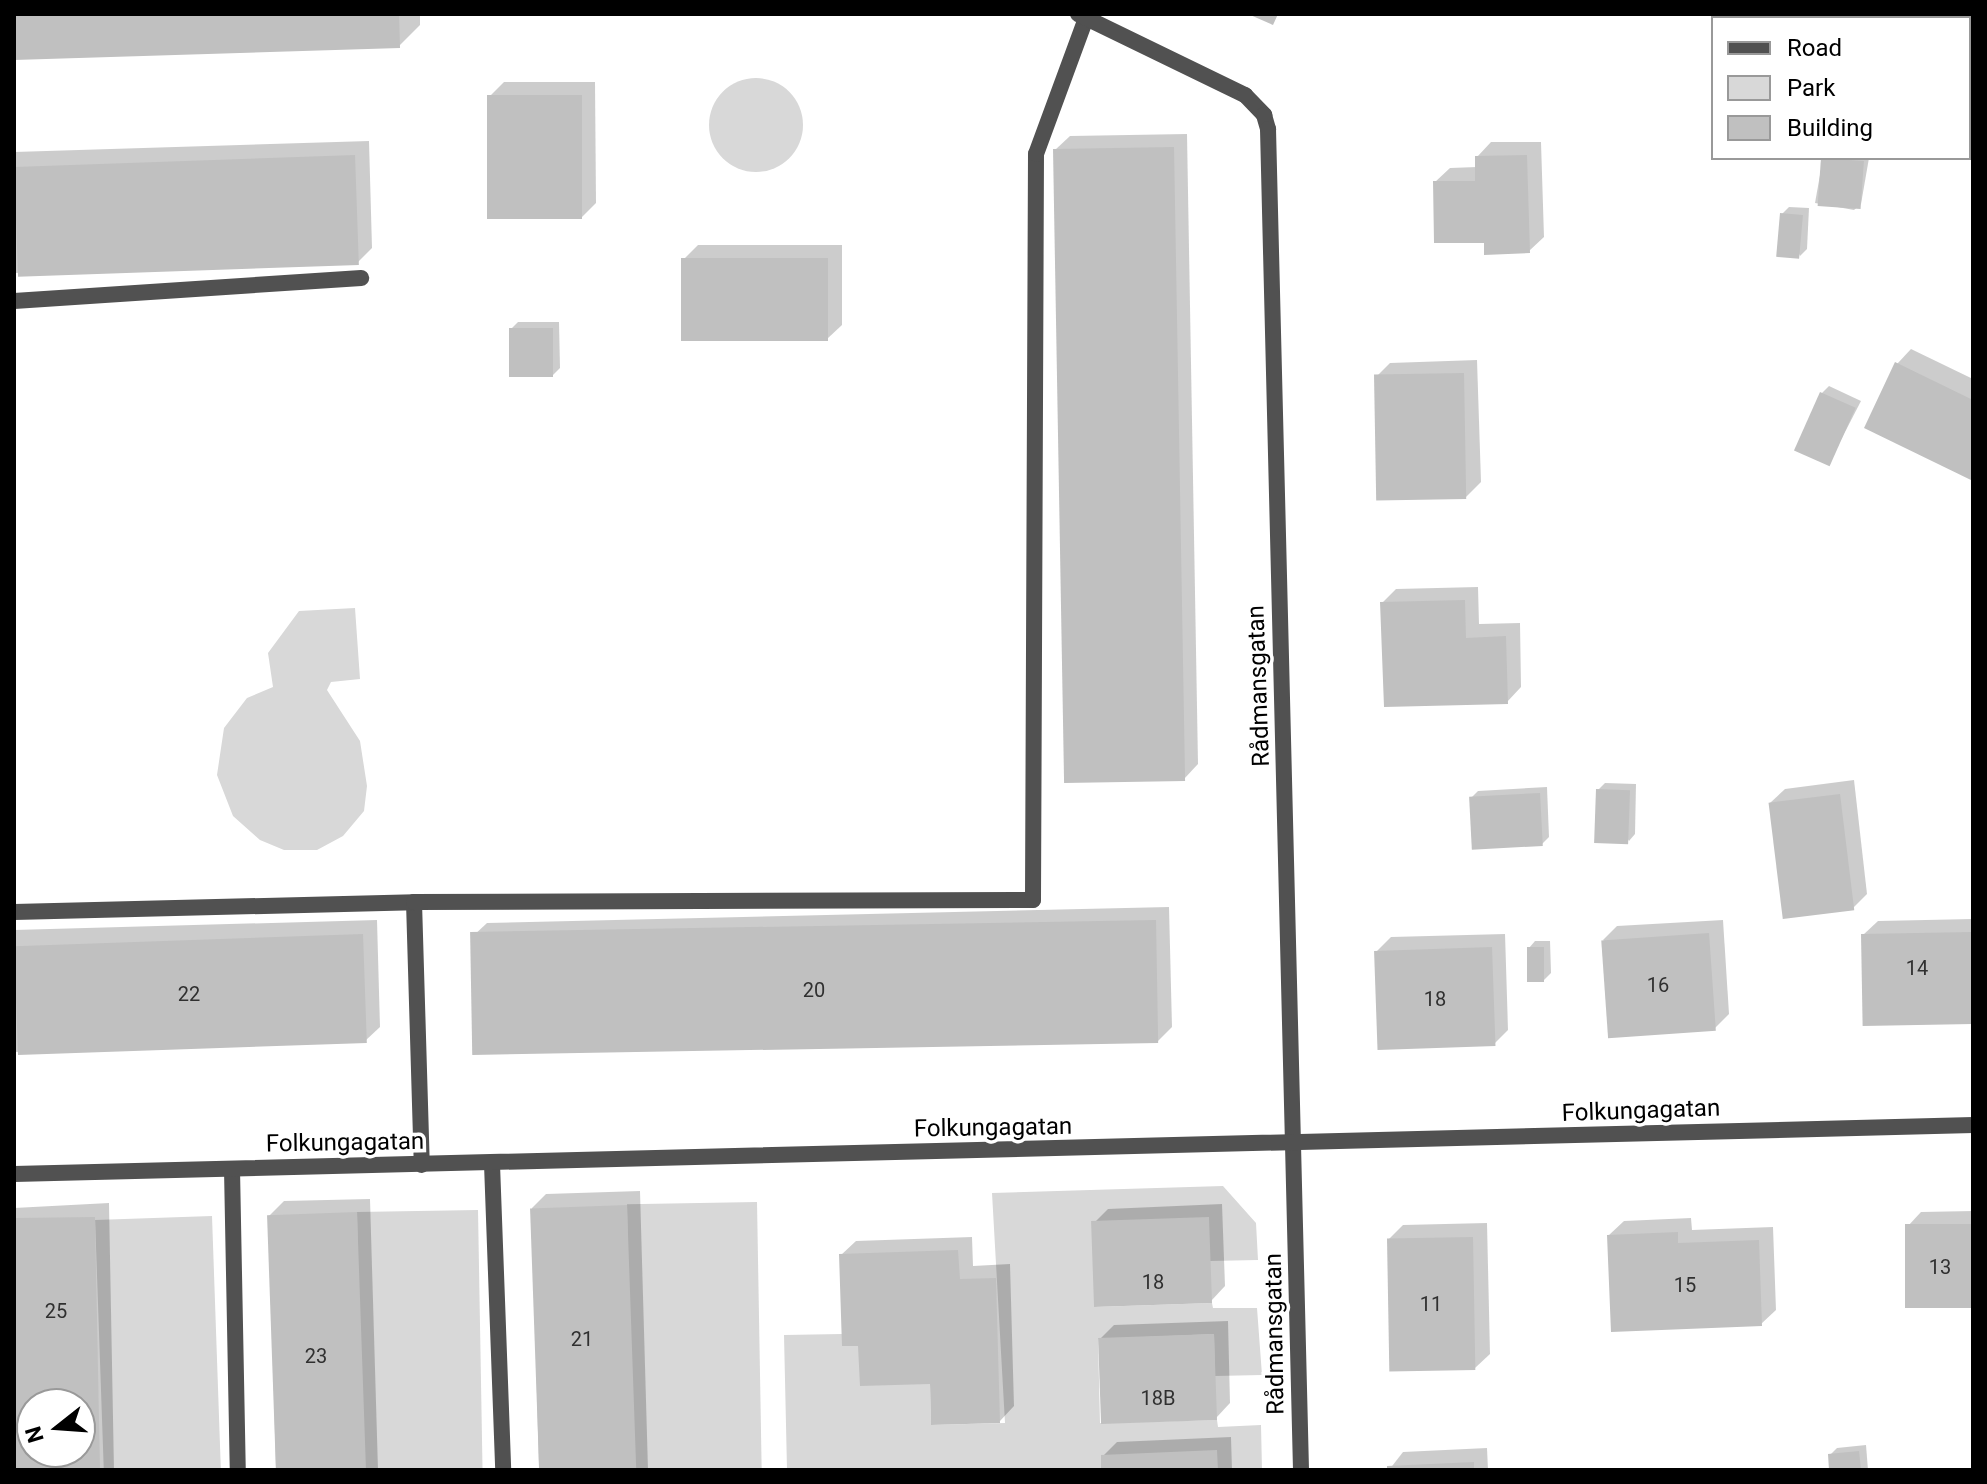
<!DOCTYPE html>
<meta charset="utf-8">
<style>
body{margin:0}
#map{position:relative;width:1987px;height:1484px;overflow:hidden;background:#fff;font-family:Roboto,sans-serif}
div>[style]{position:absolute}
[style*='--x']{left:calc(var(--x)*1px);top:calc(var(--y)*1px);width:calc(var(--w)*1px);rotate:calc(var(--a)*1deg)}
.green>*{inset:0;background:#d8d8d8;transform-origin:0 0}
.round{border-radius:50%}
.shadow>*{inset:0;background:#0003}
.building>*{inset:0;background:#c0c0c0;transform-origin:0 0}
.service>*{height:16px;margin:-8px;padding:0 8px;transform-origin:8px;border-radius:8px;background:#515151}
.minor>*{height:16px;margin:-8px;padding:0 8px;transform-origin:8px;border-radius:8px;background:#515151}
span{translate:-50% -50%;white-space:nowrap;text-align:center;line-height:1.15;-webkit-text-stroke:7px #fff;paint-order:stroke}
.number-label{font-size:20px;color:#303030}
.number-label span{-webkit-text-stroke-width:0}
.street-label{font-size:24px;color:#000}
.frame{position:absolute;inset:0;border:16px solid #000;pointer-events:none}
.legend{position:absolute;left:1711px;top:16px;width:260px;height:144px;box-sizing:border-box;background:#fff;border:2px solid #999;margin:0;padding:10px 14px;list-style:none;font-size:24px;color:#000}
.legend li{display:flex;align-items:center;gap:16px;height:40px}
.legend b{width:40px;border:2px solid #999}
.north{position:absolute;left:16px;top:1388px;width:80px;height:80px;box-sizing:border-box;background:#fff;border:2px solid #999;border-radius:50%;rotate:253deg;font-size:22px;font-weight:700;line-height:32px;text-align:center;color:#000}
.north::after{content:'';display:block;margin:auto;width:28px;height:36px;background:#000;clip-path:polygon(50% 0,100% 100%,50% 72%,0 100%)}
</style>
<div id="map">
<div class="green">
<div class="round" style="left:709px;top:78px;width:94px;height:94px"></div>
<div style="clip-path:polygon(355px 608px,360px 679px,331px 682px,327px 690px,360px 741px,367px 786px,364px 811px,343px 836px,317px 850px,284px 850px,260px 840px,233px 816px,217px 775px,224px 728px,247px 698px,273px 687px,268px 653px,299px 611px)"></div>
<div style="clip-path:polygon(1223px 1186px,1256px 1223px,1258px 1260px,1210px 1261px,1095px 1307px,1212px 1303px,1213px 1308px,1257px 1308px,1262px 1375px,1215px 1376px,1214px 1334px,1098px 1339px,1100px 1423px,1217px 1420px,1218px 1427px,1261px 1425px,1262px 1470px,1218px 1470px,1101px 1455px,1101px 1470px,787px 1470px,784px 1335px,842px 1334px,843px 1346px,858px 1346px,930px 1384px,931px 1425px,1005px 1423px,992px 1193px)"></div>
<div style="left:757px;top:1202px;width:268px;height:130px;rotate:89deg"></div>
<div style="left:478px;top:1210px;width:260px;height:121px;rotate:89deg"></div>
<div style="left:212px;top:1216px;width:254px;height:117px;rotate:88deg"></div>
</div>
<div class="shadow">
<div style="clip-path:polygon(14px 14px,420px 14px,420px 25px,399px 46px,14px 58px)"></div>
<div style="clip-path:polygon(1883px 14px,1973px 14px,1973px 64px,1969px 18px,1881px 18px)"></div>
<div style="clip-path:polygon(504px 82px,595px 82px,596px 203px,582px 217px,489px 97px)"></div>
<div style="clip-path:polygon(1187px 134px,1198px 764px,1184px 779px,1055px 150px,1070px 136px)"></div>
<div style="clip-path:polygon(369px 141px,372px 248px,357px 263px,14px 273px,14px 152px)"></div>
<div style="clip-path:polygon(1491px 142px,1541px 142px,1544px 237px,1529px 251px,1486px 241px,1435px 182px,1450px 168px,1477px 167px,1477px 157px)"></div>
<div style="clip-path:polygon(1823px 158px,1869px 158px,1861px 204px,1854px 210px,1815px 203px)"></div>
<div style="clip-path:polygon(1789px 207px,1809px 208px,1807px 249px,1800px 256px,1782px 214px)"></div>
<div style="clip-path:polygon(698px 245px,842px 245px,842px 325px,827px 339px,683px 260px)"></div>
<div style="clip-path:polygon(518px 322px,559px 322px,560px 368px,553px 375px,511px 329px)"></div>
<div style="clip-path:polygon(1911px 349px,1973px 379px,1973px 477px,1897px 364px)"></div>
<div style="clip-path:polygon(1477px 360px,1481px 482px,1466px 497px,1376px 377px,1390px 363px)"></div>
<div style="clip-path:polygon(1829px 386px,1861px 401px,1829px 463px,1822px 393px)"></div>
<div style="clip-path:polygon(1478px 587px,1479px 624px,1520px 623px,1521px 687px,1507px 702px,1382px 603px,1396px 589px)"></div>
<div style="clip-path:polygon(1854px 780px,1867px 894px,1853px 908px,1770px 803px,1785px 789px)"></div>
<div style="clip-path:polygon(1605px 783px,1636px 784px,1635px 834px,1629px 841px,1598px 790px)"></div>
<div style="clip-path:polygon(1547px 787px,1549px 837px,1542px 844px,1471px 798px,1478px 791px)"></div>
<div style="clip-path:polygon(1169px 907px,1172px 1027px,1158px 1041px,472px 937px,487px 923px)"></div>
<div style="clip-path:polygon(1973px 919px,1973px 1022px,1863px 935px,1878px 921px)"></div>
<div style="clip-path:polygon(377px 920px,380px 1027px,365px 1041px,14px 1052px,14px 930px)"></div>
<div style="clip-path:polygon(1723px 920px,1729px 1014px,1714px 1029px,1603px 940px,1617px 926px)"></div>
<div style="clip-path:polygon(1505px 934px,1508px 1030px,1494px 1044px,1376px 952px,1391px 937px)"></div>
<div style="clip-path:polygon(1535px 941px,1550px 941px,1551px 973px,1544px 980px,1529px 948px)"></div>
<div style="clip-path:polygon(640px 1191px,648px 1470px,539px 1470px,532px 1208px,546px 1194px)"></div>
<div style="clip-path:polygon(370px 1199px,378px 1470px,276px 1470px,269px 1216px,284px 1201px)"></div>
<div style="clip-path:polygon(evenodd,109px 1203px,114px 1470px,14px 1470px,14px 1208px,109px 1203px,32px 1404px,80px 1404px,80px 1452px,32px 1452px,32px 1404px)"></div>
<div style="clip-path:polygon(1222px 1204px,1225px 1286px,1211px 1301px,1094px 1223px,1108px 1209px)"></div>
<div style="clip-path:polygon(1973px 1211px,1973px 1306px,1907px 1227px,1921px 1212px)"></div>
<div style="clip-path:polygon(1691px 1218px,1692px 1230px,1773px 1227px,1776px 1310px,1761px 1324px,1609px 1235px,1624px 1221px)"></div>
<div style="clip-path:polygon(1487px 1223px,1490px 1354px,1475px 1368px,1389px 1239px,1403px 1225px)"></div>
<div style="clip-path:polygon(972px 1237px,973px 1266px,1010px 1264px,1014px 1406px,1000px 1421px,860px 1344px,841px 1255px,856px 1241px)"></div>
<div style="clip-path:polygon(1228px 1321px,1230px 1403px,1216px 1418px,1100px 1339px,1114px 1325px)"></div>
<div style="clip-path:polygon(1231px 1437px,1232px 1470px,1103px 1470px,1103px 1456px,1117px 1442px)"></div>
<div style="clip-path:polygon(1866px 1445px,1868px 1470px,1831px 1470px,1830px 1455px,1837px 1448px)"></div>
<div style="clip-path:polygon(1487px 1448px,1488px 1470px,1389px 1470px,1403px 1452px)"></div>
</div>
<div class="building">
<div style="clip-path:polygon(14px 14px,399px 14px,400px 48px,14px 60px)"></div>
<div style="clip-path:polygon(1248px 14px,1278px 14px,1273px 25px)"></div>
<div style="clip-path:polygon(1881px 14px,1973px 14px,1973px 66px,1969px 18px,1879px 18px)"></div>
<div style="left:582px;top:95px;width:124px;height:95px;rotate:90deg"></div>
<div style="left:1174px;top:147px;width:634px;height:121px;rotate:89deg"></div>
<div style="left:355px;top:155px;width:110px;height:341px;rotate:88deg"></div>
<div style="clip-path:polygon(1527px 155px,1530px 253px,1484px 255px,1484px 243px,1434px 243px,1433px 181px,1475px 181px,1475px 156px)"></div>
<div style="left:1821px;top:158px;width:43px;height:48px;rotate:4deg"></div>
<div style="left:1780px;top:213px;width:23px;height:44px;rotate:5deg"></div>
<div style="left:828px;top:258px;width:83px;height:147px;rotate:90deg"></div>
<div style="left:509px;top:328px;width:44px;height:49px"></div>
<div style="clip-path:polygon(1895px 362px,1973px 400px,1973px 481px,1864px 428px)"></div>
<div style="left:1464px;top:373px;width:126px;height:90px;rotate:89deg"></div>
<div style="left:1820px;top:392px;width:39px;height:64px;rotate:24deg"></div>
<div style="clip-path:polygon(1465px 600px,1466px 638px,1506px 636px,1508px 704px,1384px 707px,1380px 602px)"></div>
<div style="left:1596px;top:789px;width:34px;height:54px;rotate:2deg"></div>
<div style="left:1540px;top:793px;width:53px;height:71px;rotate:87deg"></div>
<div style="left:1840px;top:794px;width:117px;height:72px;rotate:83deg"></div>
<div style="left:1156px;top:920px;width:123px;height:686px;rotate:89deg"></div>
<div style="left:1971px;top:932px;width:92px;height:110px;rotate:89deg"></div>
<div style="left:1709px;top:933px;width:98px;height:108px;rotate:86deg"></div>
<div style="left:363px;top:934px;width:109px;height:349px;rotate:88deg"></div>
<div style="left:1492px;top:947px;width:99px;height:118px;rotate:88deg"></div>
<div style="left:1527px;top:947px;width:17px;height:35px"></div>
<div style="left:627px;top:1205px;width:265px;height:97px;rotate:88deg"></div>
<div style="left:357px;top:1212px;width:258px;height:90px;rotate:88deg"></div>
<div style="clip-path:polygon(evenodd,95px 1217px,100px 1470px,14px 1470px,14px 1218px,95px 1217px,32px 1404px,80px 1404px,80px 1452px,32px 1452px,32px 1404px)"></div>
<div style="left:1209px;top:1217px;width:86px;height:118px;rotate:88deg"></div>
<div style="left:1973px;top:1224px;width:84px;height:68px;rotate:90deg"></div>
<div style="clip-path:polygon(1678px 1232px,1678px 1243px,1759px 1240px,1762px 1326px,1611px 1332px,1607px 1235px)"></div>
<div style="left:1473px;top:1237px;width:133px;height:86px;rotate:89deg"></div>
<div style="clip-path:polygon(958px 1250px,960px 1279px,996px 1278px,1000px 1423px,931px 1425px,930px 1384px,860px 1386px,858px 1346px,842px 1346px,839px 1254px)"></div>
<div style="left:1214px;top:1334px;width:86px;height:116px;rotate:88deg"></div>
<div style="clip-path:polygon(1217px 1450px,1218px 1470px,1101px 1470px,1101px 1455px)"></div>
<div style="clip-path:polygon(1859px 1451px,1861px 1470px,1829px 1470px,1828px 1454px)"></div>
<div style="clip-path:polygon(1474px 1462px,1474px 1470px,1387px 1470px,1387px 1466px)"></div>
</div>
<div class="service">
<div style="--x:14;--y:301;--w:348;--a:-3.8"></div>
<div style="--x:414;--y:902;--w:263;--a:88.3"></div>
<div style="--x:14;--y:912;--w:400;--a:-1.4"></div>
<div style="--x:414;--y:902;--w:619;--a:-0.19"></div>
<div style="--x:1033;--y:900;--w:746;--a:-89.77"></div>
<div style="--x:1036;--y:154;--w:145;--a:-69.8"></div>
</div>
<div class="minor">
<div style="--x:1078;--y:14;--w:186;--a:25.9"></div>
<div style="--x:1245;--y:95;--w:28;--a:46"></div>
<div style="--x:1264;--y:115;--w:15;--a:74"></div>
<div style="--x:1268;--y:129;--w:1341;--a:88.59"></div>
<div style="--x:492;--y:1164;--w:306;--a:87.9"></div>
<div style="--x:232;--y:1169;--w:301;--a:88.9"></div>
<div style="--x:14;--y:1174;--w:1960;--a:-1.43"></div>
</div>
<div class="number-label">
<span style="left:1917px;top:968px">14</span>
<span style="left:1658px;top:985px">16</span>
<span style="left:814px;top:990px">20</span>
<span style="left:189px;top:994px">22</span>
<span style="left:1435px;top:999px">18</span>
<span style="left:1940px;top:1267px">13</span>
<span style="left:1153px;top:1282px">18</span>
<span style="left:1685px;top:1285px">15</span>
<span style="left:1431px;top:1304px">11</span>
<span style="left:56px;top:1311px">25</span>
<span style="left:582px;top:1339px">21</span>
<span style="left:316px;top:1356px">23</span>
<span style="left:1158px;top:1398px">18B</span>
</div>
<div class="street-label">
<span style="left:1259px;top:686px;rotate:-92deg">Rådmansgatan</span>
<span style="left:1641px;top:1111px;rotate:-2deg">Folkungagatan</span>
<span style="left:993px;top:1128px;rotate:-1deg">Folkungagatan</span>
<span style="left:345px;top:1143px;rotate:-1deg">Folkungagatan</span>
<span style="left:1275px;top:1334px;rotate:-91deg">Rådmansgatan</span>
</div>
<div class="frame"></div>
<ul class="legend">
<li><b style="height:10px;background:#515151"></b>Road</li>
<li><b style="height:22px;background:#d8d8d8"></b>Park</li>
<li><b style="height:22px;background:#c0c0c0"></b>Building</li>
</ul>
<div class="north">N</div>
</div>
